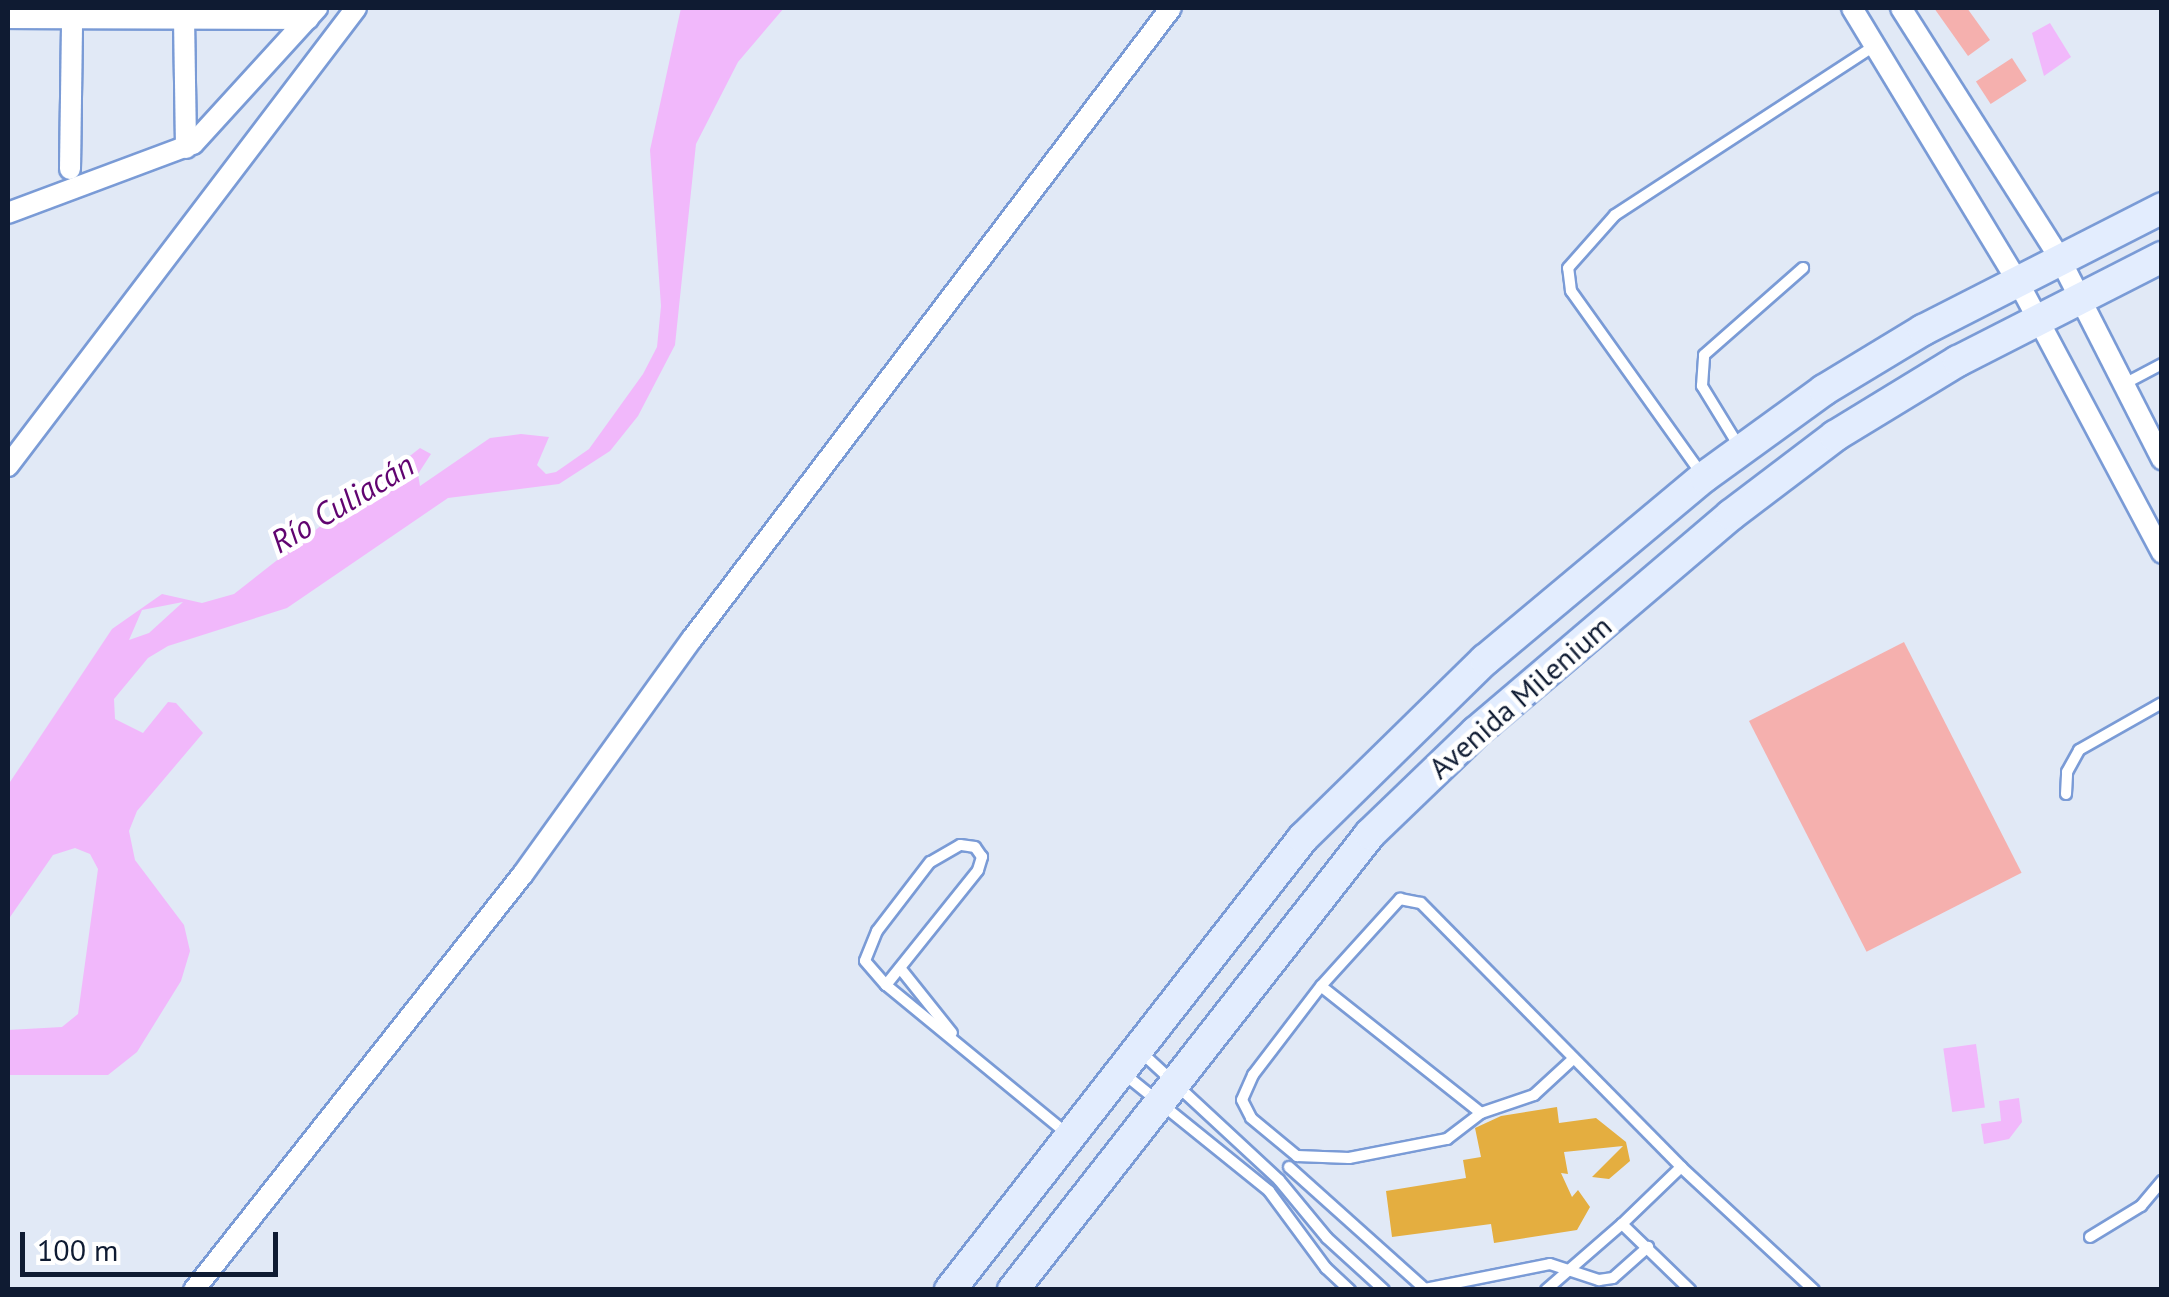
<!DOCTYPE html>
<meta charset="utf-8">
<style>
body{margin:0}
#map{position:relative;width:2169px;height:1297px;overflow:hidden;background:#e1e9f6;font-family:"PT Sans",sans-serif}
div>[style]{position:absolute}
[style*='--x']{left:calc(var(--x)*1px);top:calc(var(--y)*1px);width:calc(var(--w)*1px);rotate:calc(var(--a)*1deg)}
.green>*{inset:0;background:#f5b0ae;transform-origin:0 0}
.water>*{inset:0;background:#f1b8fb;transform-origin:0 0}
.building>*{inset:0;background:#e4ae40}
.roads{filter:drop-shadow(2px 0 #7a9bd6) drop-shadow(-2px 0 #7a9bd6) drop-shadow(0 2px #7a9bd6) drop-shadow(0 -2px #7a9bd6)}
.lane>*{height:10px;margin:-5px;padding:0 5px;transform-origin:5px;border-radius:5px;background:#fff}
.street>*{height:20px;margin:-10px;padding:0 10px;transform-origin:10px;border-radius:10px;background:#fff}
.secondary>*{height:30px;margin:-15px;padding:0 15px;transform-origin:15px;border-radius:15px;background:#e3edfe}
span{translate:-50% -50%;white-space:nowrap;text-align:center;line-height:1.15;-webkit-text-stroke:9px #fff;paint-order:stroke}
.street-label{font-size:30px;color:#0f1b32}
.water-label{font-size:32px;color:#610470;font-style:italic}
.frame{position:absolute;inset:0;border:10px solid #0f1b32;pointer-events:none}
.scale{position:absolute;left:20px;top:1232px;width:258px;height:45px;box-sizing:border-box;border:5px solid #0f1b32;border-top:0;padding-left:12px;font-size:30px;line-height:35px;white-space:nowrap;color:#0f1b32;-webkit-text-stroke:8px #fff;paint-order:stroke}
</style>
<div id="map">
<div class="green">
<div style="clip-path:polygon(1934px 8px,1967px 8px,1990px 40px,1968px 56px)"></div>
<div style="left:2012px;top:58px;width:27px;height:43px;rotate:57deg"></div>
<div style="left:1904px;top:642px;width:259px;height:174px;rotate:63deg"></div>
</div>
<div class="water">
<div style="clip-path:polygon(evenodd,681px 8px,784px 8px,738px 62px,696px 144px,675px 345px,638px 416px,610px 451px,559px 484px,448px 498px,287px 608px,168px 646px,148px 658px,114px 699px,115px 719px,143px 733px,168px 702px,176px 703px,203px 733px,137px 811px,129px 831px,135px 860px,184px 925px,190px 951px,181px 981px,137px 1052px,108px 1075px,8px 1075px,8px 1030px,62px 1027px,78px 1014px,98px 869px,90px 854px,75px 848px,53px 855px,8px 920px,8px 785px,112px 629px,162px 594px,202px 603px,234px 594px,420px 448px,431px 454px,418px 474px,420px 486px,490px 438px,521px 434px,549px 437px,537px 465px,546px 474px,556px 472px,589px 449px,643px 374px,657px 347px,661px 306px,650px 150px,681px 8px,183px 602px,149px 633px,129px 640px,142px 610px,183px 602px)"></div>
<div style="clip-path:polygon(2050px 23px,2071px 57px,2044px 76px,2032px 33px)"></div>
<div style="left:1976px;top:1044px;width:64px;height:33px;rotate:82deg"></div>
<div style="clip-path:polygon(2019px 1098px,2022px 1122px,2009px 1139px,1984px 1144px,1981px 1124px,2001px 1121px,1999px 1101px)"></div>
</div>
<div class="building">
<div style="clip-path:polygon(1557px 1107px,1559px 1123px,1596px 1118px,1626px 1142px,1630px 1161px,1609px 1179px,1592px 1177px,1623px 1146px,1564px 1152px,1568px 1174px,1561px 1173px,1572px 1197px,1578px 1190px,1590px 1207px,1577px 1230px,1494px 1243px,1491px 1224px,1392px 1237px,1386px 1191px,1466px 1178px,1463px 1160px,1481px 1157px,1475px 1128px,1501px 1116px)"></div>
</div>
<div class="roads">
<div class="lane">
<div style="--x:2124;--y:384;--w:43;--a:-27.8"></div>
<div style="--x:1740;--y:448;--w:73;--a:-121.5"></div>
<div style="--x:1702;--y:386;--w:31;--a:-86"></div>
<div style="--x:1704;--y:355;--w:132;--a:-41.3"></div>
<div style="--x:1703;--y:476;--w:227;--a:-125.5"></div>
<div style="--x:1571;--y:291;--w:23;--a:-97"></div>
<div style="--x:1568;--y:268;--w:71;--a:-48.4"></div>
<div style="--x:1615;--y:215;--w:311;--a:-33.1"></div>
<div style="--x:2066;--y:794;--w:22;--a:-87"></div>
<div style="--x:2067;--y:772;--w:25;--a:-61"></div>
<div style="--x:2079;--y:750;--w:95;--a:-29.5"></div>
<div style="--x:900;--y:968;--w:83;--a:51.3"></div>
<div style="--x:886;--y:985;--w:147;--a:-51.3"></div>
<div style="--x:978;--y:870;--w:14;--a:-73"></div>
<div style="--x:982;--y:857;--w:12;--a:-125"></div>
<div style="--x:975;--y:847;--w:15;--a:-172"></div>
<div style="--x:960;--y:845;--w:34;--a:150"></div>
<div style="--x:930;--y:862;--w:87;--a:127.5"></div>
<div style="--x:877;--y:931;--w:32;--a:112"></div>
<div style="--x:865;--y:961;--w:32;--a:49"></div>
<div style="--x:886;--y:985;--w:233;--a:39.4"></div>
<div style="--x:1321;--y:986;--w:112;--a:127.4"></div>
<div style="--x:1253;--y:1075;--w:27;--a:114"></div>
<div style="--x:1242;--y:1100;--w:20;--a:63"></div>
<div style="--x:1251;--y:1118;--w:60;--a:39.6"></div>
<div style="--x:1297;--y:1156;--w:52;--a:2.2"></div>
<div style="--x:1349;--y:1158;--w:100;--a:-11"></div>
<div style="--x:1447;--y:1139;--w:43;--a:-37.4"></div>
<div style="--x:1481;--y:1113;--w:56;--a:-18.8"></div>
<div style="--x:1534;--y:1095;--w:53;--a:-42.7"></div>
<div style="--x:1142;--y:1053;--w:187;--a:42.8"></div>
<div style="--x:1279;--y:1180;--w:75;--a:50.4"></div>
<div style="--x:1327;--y:1238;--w:77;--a:42.4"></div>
<div style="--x:1123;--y:1073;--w:188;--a:38.9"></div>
<div style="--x:1269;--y:1191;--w:96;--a:53.5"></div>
<div style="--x:1326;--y:1268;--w:33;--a:43"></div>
<div style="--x:1481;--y:1113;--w:204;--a:-141.6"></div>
<div style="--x:1321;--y:986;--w:118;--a:-47.8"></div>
<div style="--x:1400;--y:899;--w:21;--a:11"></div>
<div style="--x:1421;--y:903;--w:371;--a:45.4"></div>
<div style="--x:1289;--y:1167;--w:183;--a:41.9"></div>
<div style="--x:1425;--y:1289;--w:127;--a:-11.3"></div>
<div style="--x:1550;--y:1264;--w:52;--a:18.1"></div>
<div style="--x:1599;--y:1280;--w:14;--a:-8"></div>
<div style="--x:1613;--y:1278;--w:47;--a:-41.5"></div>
<div style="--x:1622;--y:1224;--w:82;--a:-44"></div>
<div style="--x:1681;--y:1167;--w:181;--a:42.8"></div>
<div style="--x:2090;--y:1237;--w:60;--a:-31.3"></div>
<div style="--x:2141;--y:1206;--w:33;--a:-50"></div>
<div style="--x:1546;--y:1290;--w:101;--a:-41"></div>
<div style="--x:1622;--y:1224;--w:95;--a:44.1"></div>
</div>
<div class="street">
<div style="--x:1852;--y:8;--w:318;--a:58.8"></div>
<div style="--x:2017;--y:280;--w:309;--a:62"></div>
<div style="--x:1901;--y:8;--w:297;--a:57.6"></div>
<div style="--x:2060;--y:259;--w:225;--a:63"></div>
<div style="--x:8;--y:18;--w:300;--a:0.2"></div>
<div style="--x:184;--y:18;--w:130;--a:89.1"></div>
<div style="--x:70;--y:169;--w:151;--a:-89.2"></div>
<div style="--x:8;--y:213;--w:197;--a:-20.5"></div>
<div style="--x:193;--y:144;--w:184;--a:-47.6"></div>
<div style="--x:8;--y:466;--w:575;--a:-52.77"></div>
<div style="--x:194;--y:1290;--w:530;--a:-51.66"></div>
<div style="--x:523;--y:874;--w:289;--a:-54.3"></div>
<div style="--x:692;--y:639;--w:792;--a:-52.8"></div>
</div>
<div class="secondary">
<div style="--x:950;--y:1290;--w:574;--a:-52.01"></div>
<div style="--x:1303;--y:838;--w:255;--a:-44.4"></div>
<div style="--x:1485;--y:660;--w:285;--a:-39.9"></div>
<div style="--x:1704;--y:477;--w:148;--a:-35.9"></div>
<div style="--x:1824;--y:390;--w:116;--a:-31.2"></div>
<div style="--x:1923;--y:330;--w:268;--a:-27"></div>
<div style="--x:1013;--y:1290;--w:579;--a:-51.94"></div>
<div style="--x:1370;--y:834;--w:147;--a:-43.9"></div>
<div style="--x:1476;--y:732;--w:335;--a:-40.4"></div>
<div style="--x:1731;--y:515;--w:131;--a:-37.2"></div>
<div style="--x:1835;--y:436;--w:144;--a:-31.4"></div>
<div style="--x:1958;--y:361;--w:229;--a:-27"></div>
</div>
</div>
<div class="street-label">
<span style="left:1520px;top:697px;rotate:-41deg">Avenida Milenium</span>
</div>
<div class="water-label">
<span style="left:342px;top:503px;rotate:-31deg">Río Culiacán</span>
</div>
<div class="frame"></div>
<div class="scale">100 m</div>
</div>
